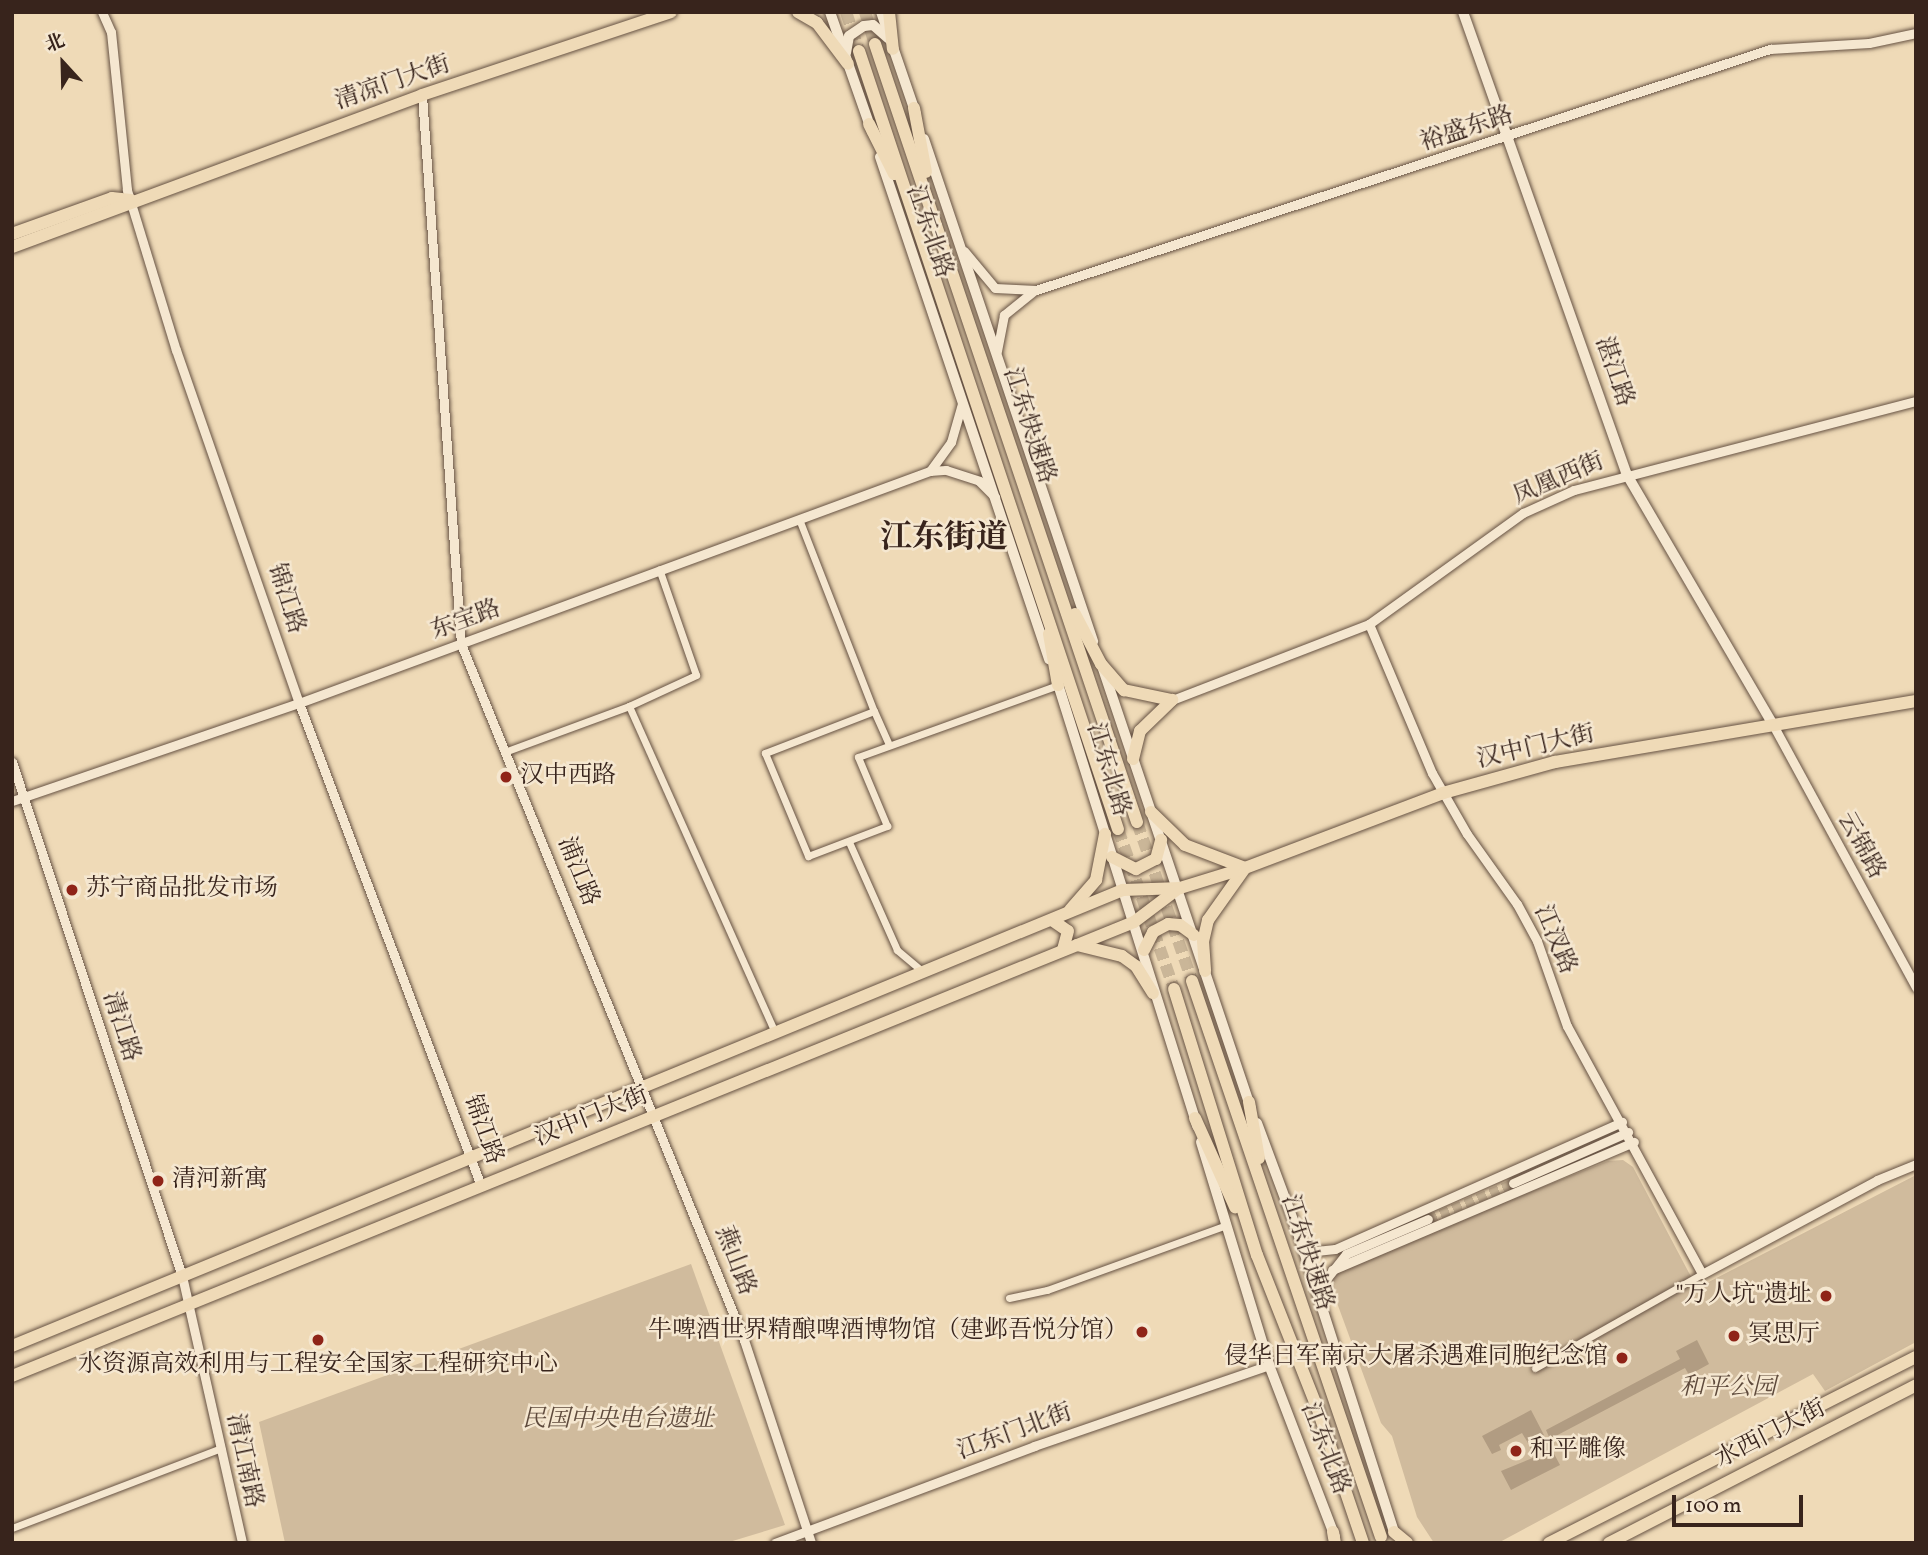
<!DOCTYPE html>
<meta charset="utf-8">
<style>
body{margin:0}
#map{position:relative;width:1928px;height:1555px;overflow:hidden;background:#efdab7;font-family:Vollkorn,"Noto Serif SC",serif}
div>[style]{position:absolute}
.green>*{inset:0;background:#d0bb9d}
.water>*{inset:0;background:#b19c82}
.tertiary-tunnel>*{height:9px;margin-top:-4.5px;transform-origin:0;background:repeating-linear-gradient(90deg,#cab698 0 9px,transparent 0 13.5px)}
.trunk-tunnel>*{height:12px;margin-top:-6px;transform-origin:0;background:repeating-linear-gradient(90deg,#cab698 0 12px,transparent 0 18px)}
.roads{filter:drop-shadow(0 0 2px #665243) drop-shadow(0 0 2px #665243)}
.minor>*{height:7px;margin:-3.5px;padding:0 3.5px;transform-origin:3.5px;border-radius:3.5px;background:#f5e7d0}
.tertiary>*{height:9px;margin:-4.5px;padding:0 4.5px;transform-origin:4.5px;border-radius:4.5px;background:#f5e7d0}
.secondary>*{height:10px;margin:-5px;padding:0 5px;transform-origin:5px;border-radius:5px;background:#f5e7d0}
.primary>*{height:12px;margin:-6px;padding:0 6px;transform-origin:6px;border-radius:6px;background:#efdab7}
.trunk>*{height:12px;margin:-6px;padding:0 6px;transform-origin:6px;border-radius:6px;background:#efdab7}
.dots>*{width:19px;height:19px;translate:-50% -50%;box-sizing:border-box;border:4px solid #f5e7d0;border-radius:50%}
span{translate:-50% -50%;white-space:nowrap;text-align:center;line-height:1.15;-webkit-text-stroke:5px #f5e7d0;paint-order:stroke}
.street-label{font-size:24px;color:#38241c}
.poi-label{font-size:24px;color:#38241c}
.left{translate:0 -50%;text-align:left}
.right{translate:-100% -50%;text-align:right}
.park-label{font-size:24px;color:#5e4a3c;font-style:italic}
.district-label{font-size:32px;color:#38241c;font-weight:700}
.frame{position:absolute;inset:0;border:14px solid #38241c;pointer-events:none}
.north{position:absolute;left:28px;top:28px;width:70px;height:70px;-webkit-text-stroke:5px #f5e7d0;paint-order:stroke;rotate:338deg;font-size:19px;font-weight:700;line-height:28px;text-align:center;color:#38241c}
.north::after{content:'';display:block;margin:auto;width:24px;height:32px;background:#38241c;clip-path:polygon(50% 0,100% 100%,50% 72%,0 100%)}
.scale{position:absolute;left:1672px;top:1495px;width:131px;height:32px;box-sizing:border-box;border:4px solid #38241c;border-top:0;padding-left:9px;font-size:21px;line-height:24px;white-space:nowrap;color:#38241c;-webkit-text-stroke:5px #f5e7d0;paint-order:stroke}
</style>
<div id="map">
<div class="green">
<i style="clip-path:polygon(1623px 1160px,1633px 1167px,1697px 1288px,1916px 1175px,1916px 1342px,1825px 1391px,1813px 1374px,1498px 1543px,1434px 1543px,1417px 1517px,1392px 1436px,1381px 1423px,1329px 1281px,1338px 1273px,1487px 1209px,1608px 1161px)"></i>
<i style="clip-path:polygon(691px 1264px,785px 1525px,726px 1543px,285px 1543px,259px 1422px)"></i>
</div>
<div class="water">
<i style="clip-path:polygon(1697px 1340px,1709px 1364px,1689px 1375px,1685px 1368px,1550px 1439px,1546px 1430px,1680px 1359px,1676px 1351px)"></i>
<i style="clip-path:polygon(1531px 1410px,1544px 1435px,1528px 1443px,1522px 1433px,1499px 1445px,1501px 1450px,1492px 1454px,1482px 1436px)"></i>
<i style="clip-path:polygon(1546px 1439px,1560px 1465px,1511px 1490px,1501px 1471px,1535px 1457px,1530px 1447px)"></i>
</div>
<div class="tertiary-tunnel">
<i style="left:1428px;top:1219px;width:92px;rotate:-23deg"></i>
</div>
<div class="trunk-tunnel">
<i style="left:846px;top:12px;width:41px;rotate:71.6deg"></i>
<i style="left:865px;top:12px;width:34px;rotate:73deg"></i>
<i style="left:1137px;top:822px;width:168px;rotate:70.9deg"></i>
<i style="left:1118px;top:829px;width:170px;rotate:70.7deg"></i>
</div>
<div class="roads">
<div class="minor">
<i style="left:799px;top:519px;width:206px;rotate:68.7deg"></i>
<i style="left:874px;top:711px;width:117px;rotate:158.9deg"></i>
<i style="left:765px;top:753px;width:112px;rotate:67.3deg"></i>
<i style="left:808px;top:856px;width:85px;rotate:-20.8deg"></i>
<i style="left:887px;top:826px;width:75px;rotate:-112.8deg"></i>
<i style="left:858px;top:757px;width:213px;rotate:-19.8deg"></i>
<i style="left:629px;top:706px;width:74px;rotate:-24.8deg"></i>
<i style="left:696px;top:675px;width:112px;rotate:-109.2deg"></i>
<i style="left:874px;top:711px;width:36px;rotate:66deg"></i>
<i style="left:507px;top:751px;width:130px;rotate:-20.2deg"></i>
<i style="left:629px;top:706px;width:357px;rotate:65.9deg"></i>
<i style="left:849px;top:842px;width:118px;rotate:66deg"></i>
<i style="left:897px;top:950px;width:34px;rotate:40deg"></i>
<i style="left:1009px;top:1298px;width:39px;rotate:-12deg"></i>
<i style="left:1047px;top:1290px;width:188px;rotate:-19.9deg"></i>
<i style="left:1535px;top:1368px;width:192px;rotate:-29.4deg"></i>
<i style="left:12px;top:1528px;width:224px;rotate:-20.9deg"></i>
</div>
<div class="tertiary">
<i style="left:102px;top:12px;width:22px;rotate:66deg"></i>
<i style="left:111px;top:32px;width:159px;rotate:84.2deg"></i>
<i style="left:127px;top:190px;width:167px;rotate:73deg"></i>
<i style="left:176px;top:350px;width:374px;rotate:70.8deg"></i>
<i style="left:299px;top:703px;width:516px;rotate:69.35deg"></i>
<i style="left:422px;top:95px;width:550px;rotate:85.94deg"></i>
<i style="left:461px;top:644px;width:751px;rotate:67.87deg"></i>
<i style="left:744px;top:1340px;width:214px;rotate:71.7deg"></i>
<i style="left:964px;top:251px;width:48px;rotate:50deg"></i>
<i style="left:995px;top:288px;width:41px;rotate:2.8deg"></i>
<i style="left:1036px;top:290px;width:773px;rotate:-18.18deg"></i>
<i style="left:1770px;top:49px;width:99px;rotate:-3.5deg"></i>
<i style="left:1869px;top:43px;width:48px;rotate:-12deg"></i>
<i style="left:997px;top:351px;width:37px;rotate:-79deg"></i>
<i style="left:1004px;top:315px;width:38px;rotate:-39deg"></i>
<i style="left:930px;top:471px;width:36px;rotate:-54deg"></i>
<i style="left:951px;top:442px;width:40px;rotate:-74deg"></i>
<i style="left:1369px;top:624px;width:162px;rotate:67.1deg"></i>
<i style="left:1432px;top:773px;width:70px;rotate:60.2deg"></i>
<i style="left:1467px;top:834px;width:86px;rotate:54.5deg"></i>
<i style="left:1517px;top:904px;width:42px;rotate:61.6deg"></i>
<i style="left:1537px;top:941px;width:90px;rotate:70.6deg"></i>
<i style="left:1567px;top:1026px;width:282px;rotate:61.4deg"></i>
<i style="left:1702px;top:1274px;width:199px;rotate:-28.2deg"></i>
<i style="left:1877px;top:1180px;width:42px;rotate:-22.3deg"></i>
<i style="left:1172px;top:700px;width:211px;rotate:-21.1deg"></i>
<i style="left:1369px;top:624px;width:190px;rotate:-35.8deg"></i>
<i style="left:1523px;top:513px;width:56px;rotate:-24.3deg"></i>
<i style="left:1574px;top:490px;width:353px;rotate:-14.6deg"></i>
<i style="left:1772px;top:723px;width:301px;rotate:61.4deg"></i>
<i style="left:12px;top:762px;width:541px;rotate:71.7deg"></i>
<i style="left:182px;top:1276px;width:274px;rotate:77.3deg"></i>
<i style="left:12px;top:801px;width:303px;rotate:-18.9deg"></i>
<i style="left:299px;top:703px;width:672px;rotate:-20.19deg"></i>
<i style="left:930px;top:471px;width:16px;rotate:-4deg"></i>
<i style="left:946px;top:470px;width:35px;rotate:18deg"></i>
<i style="left:979px;top:481px;width:23px;rotate:45deg"></i>
<i style="left:1513px;top:1183px;width:126px;rotate:-23.9deg"></i>
<i style="left:1316px;top:1251px;width:19px;rotate:-6deg"></i>
<i style="left:1335px;top:1249px;width:314px;rotate:-23.9deg"></i>
<i style="left:1332px;top:1270px;width:328px;rotate:-23deg"></i>
<i style="left:1316px;top:1292px;width:48px;rotate:-51.7deg"></i>
<i style="left:1346px;top:1254px;width:89px;rotate:-23.1deg"></i>
<i style="left:775px;top:1543px;width:277px;rotate:-20.5deg"></i>
<i style="left:1034px;top:1446px;width:249px;rotate:-19deg"></i>
</div>
<div class="secondary">
<i style="left:830px;top:12px;width:127px;rotate:70.7deg"></i>
<i style="left:881px;top:12px;width:108px;rotate:71.1deg"></i>
<i style="left:1463px;top:12px;width:489px;rotate:70.5deg"></i>
<i style="left:1626px;top:473px;width:290px;rotate:59.7deg"></i>
<i style="left:846px;top:53px;width:17px;rotate:-80deg"></i>
<i style="left:849px;top:36px;width:18px;rotate:-34deg"></i>
<i style="left:864px;top:26px;width:9px;rotate:-6deg"></i>
<i style="left:873px;top:25px;width:20px;rotate:41deg"></i>
<i style="left:924px;top:139px;width:530px;rotate:71.39deg"></i>
<i style="left:880px;top:157px;width:530px;rotate:71.39deg"></i>
<i style="left:1102px;top:666px;width:466px;rotate:71.4deg"></i>
<i style="left:1056px;top:678px;width:470px;rotate:72.5deg"></i>
<i style="left:1257px;top:1123px;width:121px;rotate:69.6deg"></i>
<i style="left:1299px;top:1236px;width:311px;rotate:72.2deg"></i>
<i style="left:1201px;top:1142px;width:233px;rotate:73deg"></i>
<i style="left:1269px;top:1365px;width:184px;rotate:69deg"></i>
</div>
<div class="primary">
<i style="left:798px;top:12px;width:22px;rotate:30deg"></i>
<i style="left:817px;top:23px;width:51px;rotate:52.9deg"></i>
<i style="left:889px;top:12px;width:37px;rotate:84deg"></i>
<i style="left:12px;top:234px;width:106px;rotate:-19.8deg"></i>
<i style="left:112px;top:198px;width:19px;rotate:6deg"></i>
<i style="left:12px;top:247px;width:437px;rotate:-20.3deg"></i>
<i style="left:422px;top:95px;width:262px;rotate:-18.4deg"></i>
<i style="left:1101px;top:664px;width:35px;rotate:49deg"></i>
<i style="left:1124px;top:690px;width:49px;rotate:11.8deg"></i>
<i style="left:1133px;top:759px;width:29px;rotate:-76deg"></i>
<i style="left:1140px;top:731px;width:45px;rotate:-44.1deg"></i>
<i style="left:1151px;top:812px;width:47px;rotate:44.1deg"></i>
<i style="left:1185px;top:845px;width:64px;rotate:21deg"></i>
<i style="left:1245px;top:868px;width:64px;rotate:125.4deg"></i>
<i style="left:1208px;top:920px;width:22px;rotate:103deg"></i>
<i style="left:1203px;top:941px;width:30px;rotate:86deg"></i>
<i style="left:1112px;top:857px;width:27px;rotate:27deg"></i>
<i style="left:1136px;top:869px;width:22px;rotate:-27deg"></i>
<i style="left:1156px;top:859px;width:20px;rotate:-75deg"></i>
<i style="left:1070px;top:910px;width:40px;rotate:-49deg"></i>
<i style="left:1096px;top:880px;width:47px;rotate:-78.9deg"></i>
<i style="left:1052px;top:920px;width:19px;rotate:35deg"></i>
<i style="left:1068px;top:931px;width:20px;rotate:105deg"></i>
<i style="left:1077px;top:945px;width:46px;rotate:13.7deg"></i>
<i style="left:1122px;top:956px;width:17px;rotate:36deg"></i>
<i style="left:1136px;top:966px;width:32px;rotate:58deg"></i>
<i style="left:1144px;top:950px;width:20px;rotate:-63deg"></i>
<i style="left:1153px;top:932px;width:17px;rotate:-28deg"></i>
<i style="left:1168px;top:924px;width:12px;rotate:5deg"></i>
<i style="left:1180px;top:925px;width:17px;rotate:36deg"></i>
<i style="left:12px;top:1346px;width:1201px;rotate:-22.32deg"></i>
<i style="left:1123px;top:890px;width:57px;rotate:-2deg"></i>
<i style="left:1180px;top:888px;width:68px;rotate:-17.1deg"></i>
<i style="left:1245px;top:868px;width:212px;rotate:-20.7deg"></i>
<i style="left:1443px;top:793px;width:116px;rotate:-15.5deg"></i>
<i style="left:1555px;top:762px;width:366px;rotate:-9.6deg"></i>
<i style="left:12px;top:1376px;width:1210px;rotate:-22.03deg"></i>
<i style="left:1134px;top:922px;width:56px;rotate:-37.1deg"></i>
<i style="left:1333px;top:1532px;width:11px;rotate:80deg"></i>
<i style="left:1394px;top:1532px;width:17px;rotate:40deg"></i>
<i style="left:1549px;top:1543px;width:411px;rotate:-26.9deg"></i>
<i style="left:1609px;top:1543px;width:345px;rotate:-27.2deg"></i>
</div>
<div class="trunk">
<i style="left:875px;top:44px;width:821px;rotate:71.39deg"></i>
<i style="left:859px;top:51px;width:820px;rotate:71.59deg"></i>
<i style="left:914px;top:108px;width:65px;rotate:79.4deg"></i>
<i style="left:869px;top:124px;width:56px;rotate:63.4deg"></i>
<i style="left:1075px;top:614px;width:56px;rotate:62.5deg"></i>
<i style="left:1049px;top:634px;width:52px;rotate:80deg"></i>
<i style="left:1192px;top:981px;width:587px;rotate:71.23deg"></i>
<i style="left:1174px;top:989px;width:279px;rotate:72.7deg"></i>
<i style="left:1257px;top:1255px;width:163px;rotate:68.5deg"></i>
<i style="left:1317px;top:1407px;width:144px;rotate:71.3deg"></i>
<i style="left:1249px;top:1102px;width:57px;rotate:79.9deg"></i>
<i style="left:1195px;top:1118px;width:98px;rotate:65.8deg"></i>
</div>
</div>
<div class="dots">
<i style="left:506px;top:777px;background:#8f2418"></i>
<i style="left:72px;top:890px;background:#8f2418"></i>
<i style="left:158px;top:1181px;background:#8f2418"></i>
<i style="left:1826px;top:1296px;background:#8f2418"></i>
<i style="left:1142px;top:1332px;background:#8f2418"></i>
<i style="left:1734px;top:1336px;background:#8f2418"></i>
<i style="left:318px;top:1340px;background:#8f2418"></i>
<i style="left:1622px;top:1358px;background:#8f2418"></i>
<i style="left:1516px;top:1451px;background:#8f2418"></i>
</div>
<div class="street-label">
<span style="left:393px;top:84px;rotate:-19deg">清凉门大街</span>
<span style="left:1467px;top:130px;rotate:-18deg">裕盛东路</span>
<span style="left:928px;top:232px;rotate:71deg">江东北路</span>
<span style="left:1613px;top:372px;rotate:71deg">湛江路</span>
<span style="left:1028px;top:426px;rotate:72deg">江东快速路</span>
<span style="left:1559px;top:480px;rotate:-23deg">凤凰西街</span>
<span style="left:285px;top:599px;rotate:72deg">锦江路</span>
<span style="left:466px;top:621px;rotate:-20deg">东宝路</span>
<span style="left:1536px;top:748px;rotate:-13deg">汉中门大街</span>
<span style="left:1107px;top:770px;rotate:73deg">江东北路</span>
<span style="left:1860px;top:846px;rotate:61deg">云锦路</span>
<span style="left:577px;top:872px;rotate:68deg">浦江路</span>
<span style="left:1554px;top:940px;rotate:67deg">江汊路</span>
<span style="left:120px;top:1027px;rotate:72deg">清江路</span>
<span style="left:592px;top:1118px;rotate:-22deg">汉中门大街</span>
<span style="left:482px;top:1130px;rotate:70deg">锦江路</span>
<span style="left:1306px;top:1253px;rotate:72deg">江东快速路</span>
<span style="left:734px;top:1261px;rotate:69deg">燕山路</span>
<span style="left:1015px;top:1433px;rotate:-20deg">江东门北街</span>
<span style="left:1771px;top:1435px;rotate:-27deg">水西门大街</span>
<span style="left:1324px;top:1449px;rotate:69deg">江东北路</span>
<span style="left:243px;top:1461px;rotate:78deg">清江南路</span>
</div>
<div class="poi-label">
<span class="left" style="left:520px;top:777px">汉中西路</span>
<span class="left" style="left:86px;top:890px">苏宁商品批发市场</span>
<span class="left" style="left:172px;top:1181px">清河新寓</span>
<span class="right" style="left:1812px;top:1296px">"万人坑"遗址</span>
<span class="right" style="left:1128px;top:1332px">牛啤酒世界精酿啤酒博物馆（建邺吾悦分馆）</span>
<span class="left" style="left:1748px;top:1336px">冥思厅</span>
<span class="right" style="left:1608px;top:1358px">侵华日军南京大屠杀遇难同胞纪念馆</span>
<span style="left:318px;top:1366px">水资源高效利用与工程安全国家工程研究中心</span>
<span class="left" style="left:1530px;top:1451px">和平雕像</span>
</div>
<div class="park-label">
<span style="left:1728px;top:1389px">和平公园</span>
<span style="left:618px;top:1421px">民国中央电台遗址</span>
</div>
<div class="district-label">
<span style="left:944px;top:539px">江东街道</span>
</div>
<div class="frame"></div>
<div class="north">北</div>
<div class="scale">100 m</div>
</div>
